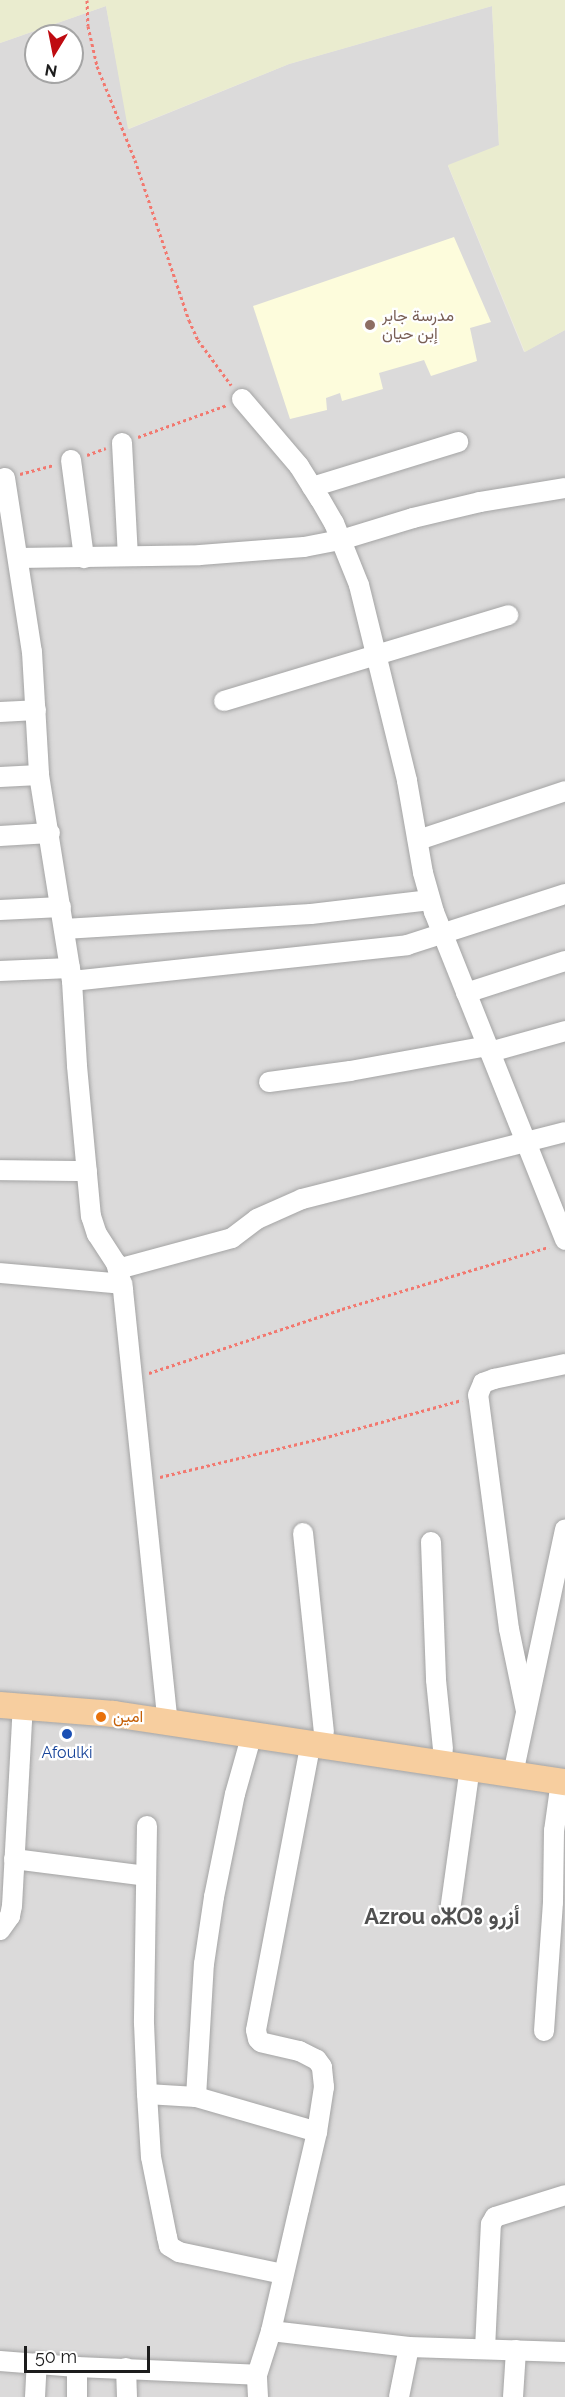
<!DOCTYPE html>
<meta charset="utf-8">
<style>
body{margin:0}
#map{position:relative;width:565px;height:2397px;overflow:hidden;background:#edeae3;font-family:Raleway,Vazirmatn,"Noto Sans Tifinagh",sans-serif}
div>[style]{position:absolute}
.residential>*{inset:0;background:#dbdada}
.education>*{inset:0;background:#fdfcdc}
.farmland>*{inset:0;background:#eaeccf}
.path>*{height:3px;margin-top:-1.5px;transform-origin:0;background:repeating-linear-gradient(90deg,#f2786f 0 3px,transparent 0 6px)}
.roads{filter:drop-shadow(0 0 2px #a4a4a4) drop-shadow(0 0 2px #a4a4a4)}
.minor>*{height:20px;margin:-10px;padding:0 10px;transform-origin:10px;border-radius:10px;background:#fff}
.major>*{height:26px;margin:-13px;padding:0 13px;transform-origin:13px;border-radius:13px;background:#f7ce9f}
.dots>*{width:16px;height:16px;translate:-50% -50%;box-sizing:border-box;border:3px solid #fff;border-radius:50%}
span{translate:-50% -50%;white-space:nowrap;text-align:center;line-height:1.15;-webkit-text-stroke:4.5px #fff;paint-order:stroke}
.education-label{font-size:16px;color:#785e54}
.left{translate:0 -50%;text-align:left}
.food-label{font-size:16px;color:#c56008}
.transit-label{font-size:16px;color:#164399}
.district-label{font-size:22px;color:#505050;font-weight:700}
.north{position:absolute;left:24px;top:24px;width:60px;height:60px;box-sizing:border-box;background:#fff;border:2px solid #a5a5a5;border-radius:50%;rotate:190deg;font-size:16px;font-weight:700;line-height:24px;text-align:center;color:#1d1d1d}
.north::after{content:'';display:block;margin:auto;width:21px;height:27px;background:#bf0b11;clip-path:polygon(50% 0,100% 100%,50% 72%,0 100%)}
.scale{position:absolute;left:24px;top:2346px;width:126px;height:27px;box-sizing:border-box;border:3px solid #1d1d1d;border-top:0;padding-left:8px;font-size:18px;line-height:21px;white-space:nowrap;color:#1d1d1d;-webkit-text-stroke:4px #fff;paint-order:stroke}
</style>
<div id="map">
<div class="residential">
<i style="clip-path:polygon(evenodd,106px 6px,129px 129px,289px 64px,492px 6px,499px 146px,448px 166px,524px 352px,565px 330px,565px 2397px,0 2397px,0 43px,106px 6px,36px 36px,72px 36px,72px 72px,36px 72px,36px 36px)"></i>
</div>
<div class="education">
<i style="clip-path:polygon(454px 237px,491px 322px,470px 328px,477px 361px,431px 376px,424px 360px,379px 373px,383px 389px,342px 401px,340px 393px,326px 398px,327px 410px,290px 419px,253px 306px)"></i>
</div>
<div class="farmland">
<i style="clip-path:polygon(0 0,565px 0,565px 330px,525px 352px,448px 165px,499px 145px,492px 6px,289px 64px,128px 129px,106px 6px,0 43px)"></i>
</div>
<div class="path">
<i style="left:87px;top:0;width:26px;rotate:88deg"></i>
<i style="left:88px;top:26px;width:41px;rotate:77.3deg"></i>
<i style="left:97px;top:66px;width:101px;rotate:68deg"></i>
<i style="left:135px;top:160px;width:169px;rotate:71.4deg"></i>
<i style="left:189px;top:320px;width:22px;rotate:66deg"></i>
<i style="left:198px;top:340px;width:56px;rotate:53.7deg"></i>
<i style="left:138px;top:437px;width:95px;rotate:-19.8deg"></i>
<i style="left:87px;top:455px;width:20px;rotate:-20deg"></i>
<i style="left:20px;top:474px;width:35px;rotate:-15deg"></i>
<i style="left:149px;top:1373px;width:203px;rotate:-18.3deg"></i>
<i style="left:342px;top:1309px;width:216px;rotate:-16.7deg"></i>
<i style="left:160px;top:1477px;width:168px;rotate:-13.5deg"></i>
<i style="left:323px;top:1438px;width:144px;rotate:-15.3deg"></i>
</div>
<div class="roads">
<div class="minor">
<i style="left:242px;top:399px;width:88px;rotate:49.6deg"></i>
<i style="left:299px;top:466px;width:39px;rotate:58deg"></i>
<i style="left:320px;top:499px;width:28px;rotate:60deg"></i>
<i style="left:334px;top:523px;width:67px;rotate:68deg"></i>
<i style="left:359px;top:585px;width:202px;rotate:76.2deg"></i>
<i style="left:407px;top:781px;width:93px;rotate:80.1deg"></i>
<i style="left:423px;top:873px;width:41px;rotate:74.2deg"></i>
<i style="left:434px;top:912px;width:353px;rotate:68.2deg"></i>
<i style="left:122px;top:443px;width:113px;rotate:87deg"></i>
<i style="left:71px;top:460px;width:99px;rotate:82.4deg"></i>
<i style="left:5px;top:478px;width:176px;rotate:81.2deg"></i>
<i style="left:32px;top:652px;width:123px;rotate:86.7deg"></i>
<i style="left:39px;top:775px;width:209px;rotate:80.9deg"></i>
<i style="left:72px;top:981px;width:85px;rotate:86.6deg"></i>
<i style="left:77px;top:1066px;width:151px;rotate:84.7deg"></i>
<i style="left:91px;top:1216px;width:19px;rotate:72deg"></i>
<i style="left:97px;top:1234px;width:35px;rotate:57deg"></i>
<i style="left:116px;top:1263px;width:28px;rotate:75deg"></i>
<i style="left:123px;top:1290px;width:435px;rotate:84.1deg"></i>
<i style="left:312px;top:487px;width:153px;rotate:-17.1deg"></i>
<i style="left:18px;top:558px;width:182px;rotate:-0.9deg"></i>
<i style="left:200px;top:555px;width:104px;rotate:-4.4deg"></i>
<i style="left:304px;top:547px;width:38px;rotate:-11deg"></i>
<i style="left:341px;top:540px;width:75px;rotate:-17deg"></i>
<i style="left:413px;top:518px;width:69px;rotate:-13.4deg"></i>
<i style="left:480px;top:502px;width:86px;rotate:-9.4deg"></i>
<i style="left:224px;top:701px;width:297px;rotate:-16.8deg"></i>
<i style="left:0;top:712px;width:36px;rotate:-3deg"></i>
<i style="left:0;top:777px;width:39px;rotate:-3deg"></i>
<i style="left:0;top:836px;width:50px;rotate:-3.4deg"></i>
<i style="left:418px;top:840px;width:155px;rotate:-18.4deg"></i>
<i style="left:0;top:910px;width:61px;rotate:-2.8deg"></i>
<i style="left:64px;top:929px;width:247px;rotate:-3.5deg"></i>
<i style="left:311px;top:914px;width:120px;rotate:-6.7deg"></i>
<i style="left:0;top:971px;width:70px;rotate:-2.5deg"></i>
<i style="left:72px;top:981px;width:337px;rotate:-6.1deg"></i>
<i style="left:407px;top:945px;width:166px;rotate:-17.9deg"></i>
<i style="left:466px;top:993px;width:104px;rotate:-17.9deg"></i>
<i style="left:490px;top:1052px;width:78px;rotate:-15.6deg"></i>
<i style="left:269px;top:1082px;width:82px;rotate:-7.7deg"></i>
<i style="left:350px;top:1071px;width:140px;rotate:-10.3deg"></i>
<i style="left:0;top:1170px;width:87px;rotate:0.7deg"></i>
<i style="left:118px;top:1269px;width:118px;rotate:-15.2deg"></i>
<i style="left:232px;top:1238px;width:31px;rotate:-37deg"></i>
<i style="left:257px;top:1219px;width:49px;rotate:-24deg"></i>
<i style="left:302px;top:1199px;width:271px;rotate:-14.3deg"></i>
<i style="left:0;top:1273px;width:123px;rotate:5.1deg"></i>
<i style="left:303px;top:1533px;width:200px;rotate:84deg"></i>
<i style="left:431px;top:1542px;width:138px;rotate:87.9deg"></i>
<i style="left:436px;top:1680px;width:69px;rotate:84.2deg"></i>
<i style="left:526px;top:1711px;width:84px;rotate:-101.7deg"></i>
<i style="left:509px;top:1629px;width:236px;rotate:-97.5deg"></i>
<i style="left:478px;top:1395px;width:13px;rotate:-67deg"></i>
<i style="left:483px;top:1383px;width:12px;rotate:-20deg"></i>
<i style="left:494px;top:1379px;width:73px;rotate:-11.9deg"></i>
<i style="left:513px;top:1774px;width:250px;rotate:-78deg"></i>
<i style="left:147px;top:1826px;width:197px;rotate:90.9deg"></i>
<i style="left:144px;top:2023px;width:71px;rotate:87.6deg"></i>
<i style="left:147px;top:2094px;width:63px;rotate:86.4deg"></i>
<i style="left:151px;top:2157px;width:82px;rotate:78.7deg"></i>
<i style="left:167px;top:2237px;width:9px;rotate:77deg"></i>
<i style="left:169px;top:2246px;width:12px;rotate:31deg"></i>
<i style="left:179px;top:2252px;width:106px;rotate:11.9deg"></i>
<i style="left:14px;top:1859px;width:133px;rotate:7.3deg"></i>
<i style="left:450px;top:1911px;width:145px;rotate:-82.1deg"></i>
<i style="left:0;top:1930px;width:17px;rotate:-54deg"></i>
<i style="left:10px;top:1916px;width:10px;rotate:-79deg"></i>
<i style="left:12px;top:1906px;width:201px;rotate:-86.9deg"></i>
<i style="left:544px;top:2031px;width:129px;rotate:-86deg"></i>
<i style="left:553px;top:1902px;width:71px;rotate:-89.2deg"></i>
<i style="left:554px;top:1831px;width:50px;rotate:-82deg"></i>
<i style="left:147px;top:2094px;width:49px;rotate:3.5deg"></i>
<i style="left:196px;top:2097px;width:126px;rotate:16.1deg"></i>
<i style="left:196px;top:2097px;width:133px;rotate:-86.6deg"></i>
<i style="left:204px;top:1964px;width:68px;rotate:-81.5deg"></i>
<i style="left:214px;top:1897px;width:105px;rotate:-78.5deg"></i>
<i style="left:235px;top:1794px;width:62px;rotate:-74.2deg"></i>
<i style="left:271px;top:2331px;width:139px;rotate:6.6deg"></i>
<i style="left:409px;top:2347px;width:156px;rotate:1.8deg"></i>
<i style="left:485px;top:2349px;width:125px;rotate:-87.3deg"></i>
<i style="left:491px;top:2224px;width:8px;rotate:-60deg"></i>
<i style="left:495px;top:2217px;width:73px;rotate:-17.4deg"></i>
<i style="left:0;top:2361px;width:77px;rotate:4.5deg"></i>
<i style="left:77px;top:2367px;width:180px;rotate:2.5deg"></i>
<i style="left:77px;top:2367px;width:30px;rotate:90deg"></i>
<i style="left:126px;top:2368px;width:29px;rotate:88deg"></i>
<i style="left:35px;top:2397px;width:34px;rotate:-87deg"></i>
<i style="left:258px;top:2397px;width:22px;rotate:-93deg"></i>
<i style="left:257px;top:2375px;width:46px;rotate:-72.3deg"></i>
<i style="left:271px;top:2331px;width:125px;rotate:-77.1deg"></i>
<i style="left:299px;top:2209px;width:79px;rotate:-76.8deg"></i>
<i style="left:317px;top:2132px;width:46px;rotate:-81.2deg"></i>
<i style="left:324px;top:2087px;width:20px;rotate:-96deg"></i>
<i style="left:322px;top:2067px;width:9px;rotate:-126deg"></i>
<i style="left:317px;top:2060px;width:20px;rotate:-153deg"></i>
<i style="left:299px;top:2051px;width:39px;rotate:-167deg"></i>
<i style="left:261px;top:2042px;width:4px;rotate:-135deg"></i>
<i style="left:258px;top:2039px;width:9px;rotate:-103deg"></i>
<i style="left:256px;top:2030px;width:292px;rotate:-79.2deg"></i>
<i style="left:399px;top:2397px;width:51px;rotate:-78.7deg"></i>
<i style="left:513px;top:2397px;width:47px;rotate:-86.3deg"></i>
</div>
<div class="major">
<i style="left:0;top:1705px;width:114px;rotate:4.5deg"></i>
<i style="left:114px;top:1714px;width:456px;rotate:8.6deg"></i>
</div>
</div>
<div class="dots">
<i style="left:370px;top:325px;background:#8d6e63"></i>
<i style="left:101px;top:1717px;background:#e8710a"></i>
<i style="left:67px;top:1734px;background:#1a4fb4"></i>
</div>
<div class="education-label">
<span class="left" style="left:382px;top:325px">مدرسة جابر<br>إبن حيان</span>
</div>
<div class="food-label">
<span class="left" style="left:113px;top:1717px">امين</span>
</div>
<div class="transit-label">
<span style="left:67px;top:1753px">Afoulki</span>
</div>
<div class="district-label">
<span style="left:442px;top:1917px">Azrou ⴰⵣⵔⵓ أزرو</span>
</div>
<div class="north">N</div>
<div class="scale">50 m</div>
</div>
